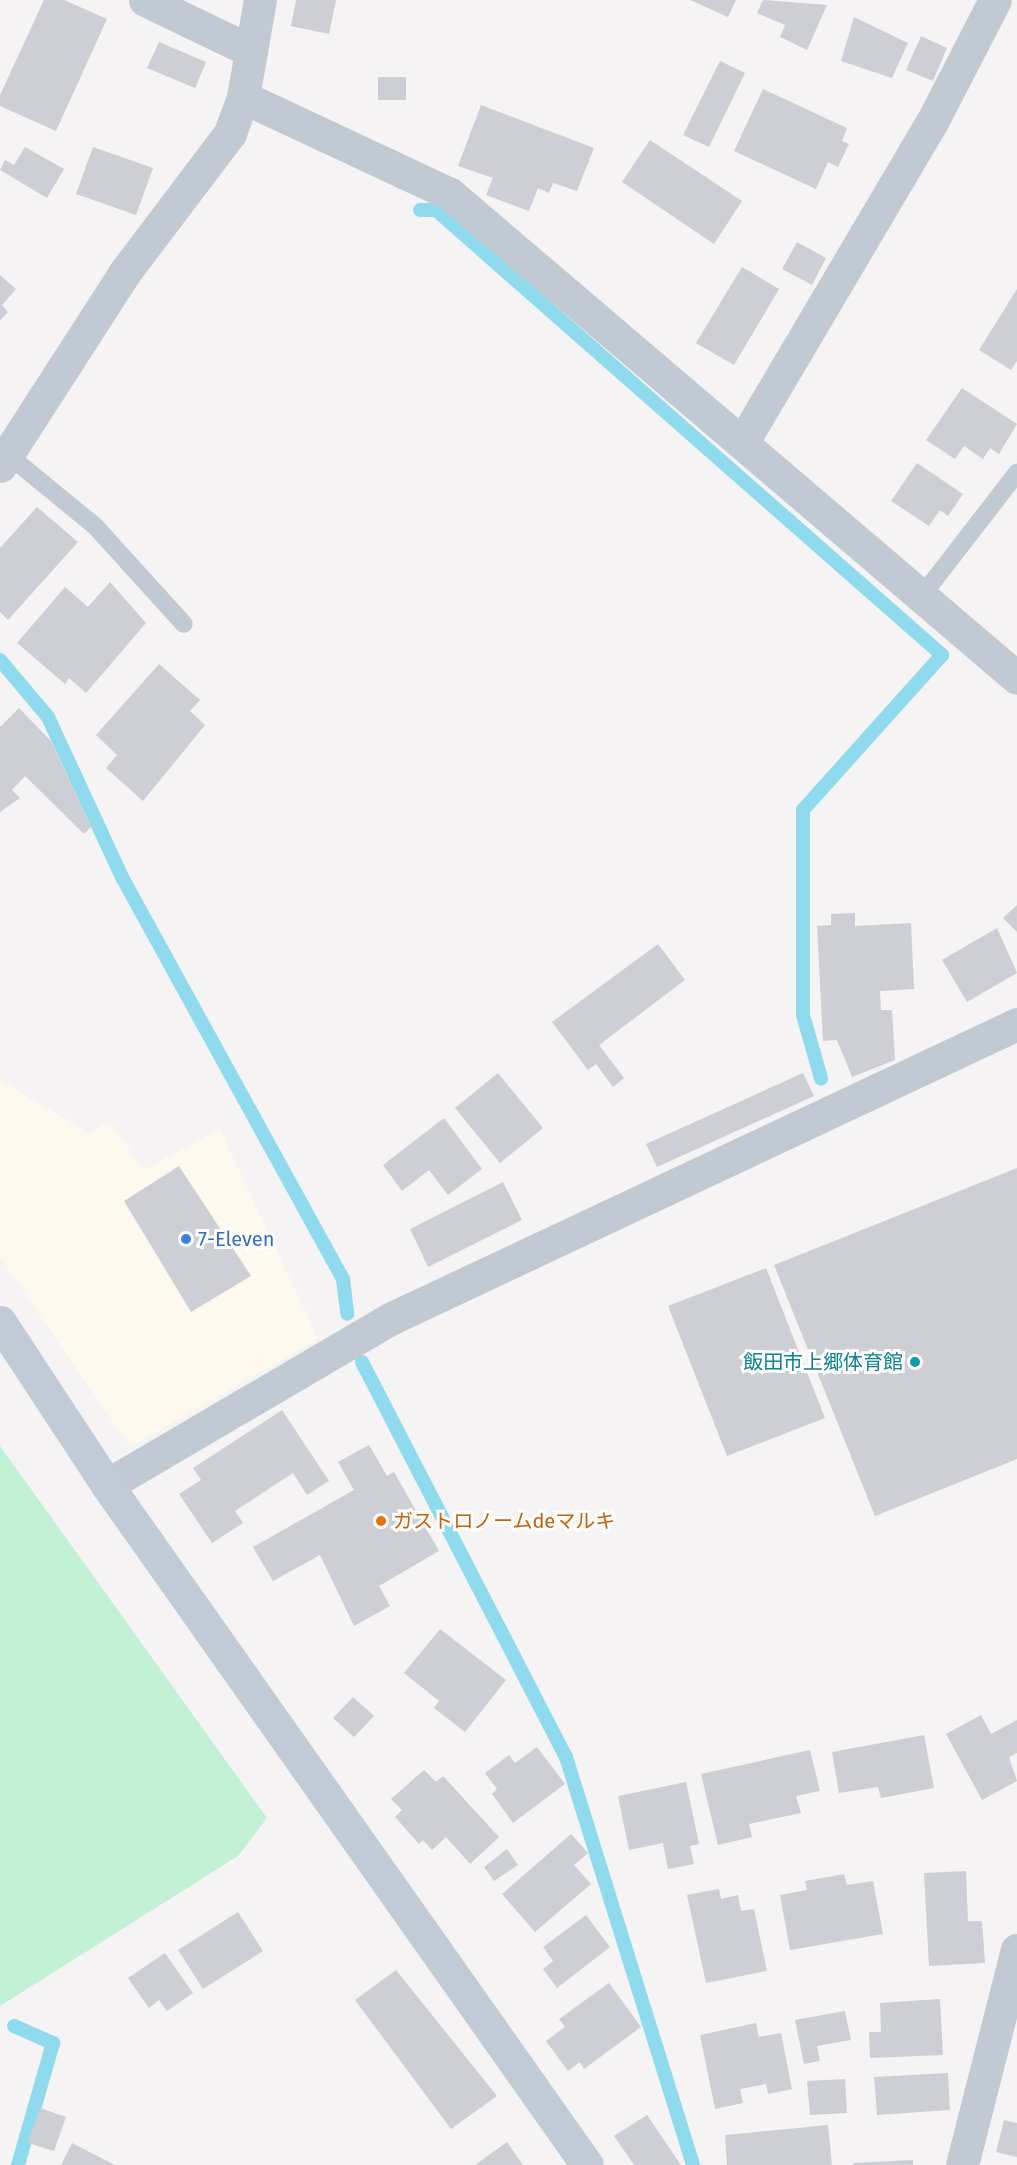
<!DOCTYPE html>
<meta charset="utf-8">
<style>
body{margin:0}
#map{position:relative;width:1017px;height:2165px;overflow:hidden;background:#f5f3f3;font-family:"Fira Sans","Noto Sans JP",sans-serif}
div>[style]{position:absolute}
.commercial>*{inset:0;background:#fdf9ef}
.green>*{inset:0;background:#c3f1d5}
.stream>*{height:14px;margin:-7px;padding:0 7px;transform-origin:7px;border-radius:7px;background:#90daee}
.building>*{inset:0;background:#cdcfd5}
.lane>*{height:18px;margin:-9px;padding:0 9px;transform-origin:9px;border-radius:9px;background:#c1cad2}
.street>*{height:33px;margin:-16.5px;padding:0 16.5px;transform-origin:16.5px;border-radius:16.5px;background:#c1cad2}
.secondary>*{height:33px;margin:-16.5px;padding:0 16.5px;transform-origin:16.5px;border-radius:16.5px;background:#c1cbd6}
.dots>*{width:16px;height:16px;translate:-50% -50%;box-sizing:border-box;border:3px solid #fff;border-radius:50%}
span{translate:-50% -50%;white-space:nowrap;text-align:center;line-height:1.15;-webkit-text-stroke:6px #fff;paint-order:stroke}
.shop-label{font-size:20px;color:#366cbe}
.left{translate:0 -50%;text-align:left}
.culture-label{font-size:20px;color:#0d838f}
.right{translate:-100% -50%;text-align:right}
.food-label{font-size:20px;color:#c56008}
</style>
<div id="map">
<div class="commercial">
<i style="clip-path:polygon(0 1080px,89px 1133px,110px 1121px,143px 1170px,220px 1129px,318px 1339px,130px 1447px,0 1257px)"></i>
</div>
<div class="green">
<i style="clip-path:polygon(0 1446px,267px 1818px,238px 1856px,0 2006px)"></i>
</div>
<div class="stream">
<i style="left:420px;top:210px;width:16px"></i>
<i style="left:436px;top:210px;width:674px;rotate:41.33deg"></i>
<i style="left:942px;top:655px;width:208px;rotate:131.9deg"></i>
<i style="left:803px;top:810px;width:205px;rotate:90deg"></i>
<i style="left:803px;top:1015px;width:66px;rotate:74.1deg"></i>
<i style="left:0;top:660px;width:75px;rotate:49.9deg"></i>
<i style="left:48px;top:717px;width:179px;rotate:65.2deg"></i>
<i style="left:123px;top:879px;width:457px;rotate:61.2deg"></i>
<i style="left:343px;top:1279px;width:35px;rotate:83deg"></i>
<i style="left:362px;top:1362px;width:445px;rotate:62.7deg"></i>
<i style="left:566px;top:1757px;width:427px;rotate:72.7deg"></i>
<i style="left:14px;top:2026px;width:43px;rotate:23.6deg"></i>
<i style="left:53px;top:2043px;width:127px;rotate:106deg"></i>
</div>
<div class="building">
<i style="clip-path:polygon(44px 0,64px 0,107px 19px,56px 131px,0 106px,0 95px)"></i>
<i style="clip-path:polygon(296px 0,336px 0,329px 34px,291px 26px)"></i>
<i style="clip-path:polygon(690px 0,736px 0,728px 17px)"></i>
<i style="clip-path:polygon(763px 0,827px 5px,807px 50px,780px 37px,785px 25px,757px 13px)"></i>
<i style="clip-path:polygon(854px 17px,908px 43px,892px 78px,841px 61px)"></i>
<i style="clip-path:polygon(921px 36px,947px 48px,933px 81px,906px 70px)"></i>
<i style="clip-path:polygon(159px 42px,206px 62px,195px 88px,147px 68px)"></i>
<i style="clip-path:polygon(720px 61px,745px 73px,709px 147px,683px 135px)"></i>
<i style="clip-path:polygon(378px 77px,406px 77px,406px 100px,378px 100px)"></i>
<i style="clip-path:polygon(763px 89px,847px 128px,842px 141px,849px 144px,838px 167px,828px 162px,816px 189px,734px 151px)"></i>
<i style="clip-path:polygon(481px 105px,594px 148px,577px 191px,553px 183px,549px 193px,538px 188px,529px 211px,486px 195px,493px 178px,458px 166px)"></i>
<i style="clip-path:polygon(650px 140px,742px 201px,714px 244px,622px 182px)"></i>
<i style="clip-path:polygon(25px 147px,64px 169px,47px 198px,0 170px,5px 160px,14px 165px)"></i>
<i style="clip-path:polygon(93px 147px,153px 168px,136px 215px,76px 194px)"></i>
<i style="clip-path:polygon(797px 242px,826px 258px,812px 285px,782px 269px)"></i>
<i style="clip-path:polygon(742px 267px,779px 289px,734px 365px,696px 343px)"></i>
<i style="clip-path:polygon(0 275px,16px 289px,2px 305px,8px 312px,0 321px)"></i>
<i style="clip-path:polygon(1017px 289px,1017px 361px,1011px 370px,979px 350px)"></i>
<i style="clip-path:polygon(962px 388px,1017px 424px,999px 454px,990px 448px,983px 459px,964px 446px,955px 459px,926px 440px)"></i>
<i style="clip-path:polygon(917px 463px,963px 494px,948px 516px,940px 510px,929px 526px,891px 501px)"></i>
<i style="clip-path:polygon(37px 507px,78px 542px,8px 620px,0 612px,0 548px)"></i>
<i style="clip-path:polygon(110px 582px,146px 623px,86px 693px,69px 678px,65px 684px,17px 643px,65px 587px,88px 607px)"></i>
<i style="clip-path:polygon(159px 664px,200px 700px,190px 711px,205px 725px,143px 801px,106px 768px,117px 755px,96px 735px)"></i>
<i style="clip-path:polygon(19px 708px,51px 741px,91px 827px,84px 834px,25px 776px,12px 790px,20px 798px,0 812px,0 727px)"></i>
<i style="clip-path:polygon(1017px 905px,1017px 932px,1003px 918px)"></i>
<i style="clip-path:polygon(855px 913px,855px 926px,911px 923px,914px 989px,880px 991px,881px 1010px,892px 1010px,895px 1060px,852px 1077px,837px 1040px,823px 1041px,817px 926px,831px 925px,831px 914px)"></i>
<i style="clip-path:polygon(997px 928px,1017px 973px,967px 1002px,942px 960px)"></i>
<i style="clip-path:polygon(658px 944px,685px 980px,599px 1045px,624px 1078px,613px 1087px,596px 1064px,588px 1070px,552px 1022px)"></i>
<i style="clip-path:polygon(498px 1073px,543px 1128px,500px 1163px,455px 1108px)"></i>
<i style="clip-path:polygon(803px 1073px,814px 1096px,657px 1167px,646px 1144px)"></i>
<i style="clip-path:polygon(444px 1118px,482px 1169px,448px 1195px,429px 1170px,402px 1191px,383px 1165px)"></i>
<i style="clip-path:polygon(179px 1166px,251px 1276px,191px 1312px,124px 1201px)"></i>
<i style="clip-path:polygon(1017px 1168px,1017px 1459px,875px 1516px,774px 1265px)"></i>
<i style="clip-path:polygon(503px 1182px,522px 1220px,428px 1267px,410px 1229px)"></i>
<i style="clip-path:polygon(766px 1268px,825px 1418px,727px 1456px,668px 1306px)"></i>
<i style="clip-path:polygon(282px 1410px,329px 1481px,307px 1495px,293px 1473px,235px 1511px,243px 1523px,212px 1543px,179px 1494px,201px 1480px,193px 1468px)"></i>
<i style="clip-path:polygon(369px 1445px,387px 1476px,394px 1472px,439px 1551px,379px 1586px,390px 1606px,354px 1626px,320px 1555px,273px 1581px,253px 1547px,354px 1490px,338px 1462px)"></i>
<i style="clip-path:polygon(440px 1629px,506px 1680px,465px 1732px,434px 1708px,439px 1701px,404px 1673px)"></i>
<i style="clip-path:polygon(353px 1697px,374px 1716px,354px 1737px,333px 1718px)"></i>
<i style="clip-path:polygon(981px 1715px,991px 1734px,1017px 1720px,1017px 1753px,1009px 1757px,1017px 1781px,982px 1800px,946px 1734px)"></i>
<i style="clip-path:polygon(924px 1735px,934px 1788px,881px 1798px,878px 1787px,839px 1793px,832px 1752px)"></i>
<i style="clip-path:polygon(537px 1747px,565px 1784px,513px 1823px,492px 1794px,497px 1789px,485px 1773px,509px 1755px,515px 1763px)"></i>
<i style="clip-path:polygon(810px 1750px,820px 1791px,796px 1796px,801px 1813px,749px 1824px,752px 1837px,718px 1845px,701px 1774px)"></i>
<i style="clip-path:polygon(424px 1770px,436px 1782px,443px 1776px,499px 1837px,470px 1864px,446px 1837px,432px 1850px,423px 1840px,419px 1844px,395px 1817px,402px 1810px,391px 1799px)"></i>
<i style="clip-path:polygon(686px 1782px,699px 1844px,690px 1846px,694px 1864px,668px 1869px,663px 1843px,629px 1850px,618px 1796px)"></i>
<i style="clip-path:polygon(571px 1834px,588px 1853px,574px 1865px,591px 1884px,535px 1932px,502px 1894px)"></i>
<i style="clip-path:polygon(507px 1849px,518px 1865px,494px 1881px,484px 1867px)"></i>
<i style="clip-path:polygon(966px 1871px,968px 1921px,982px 1921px,985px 1963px,929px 1966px,924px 1873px)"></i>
<i style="clip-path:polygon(844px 1874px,847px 1885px,873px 1881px,883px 1934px,790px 1950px,780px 1895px,807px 1890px,805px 1881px)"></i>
<i style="clip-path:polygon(719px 1889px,721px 1899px,738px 1895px,741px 1911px,754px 1909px,767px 1971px,706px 1983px,687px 1895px)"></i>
<i style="clip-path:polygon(238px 1912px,263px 1951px,203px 1989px,178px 1950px)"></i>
<i style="clip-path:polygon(586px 1915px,610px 1947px,557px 1988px,543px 1969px,553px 1961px,543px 1947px)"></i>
<i style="clip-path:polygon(165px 1953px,193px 1993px,167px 2011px,159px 2000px,149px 2008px,128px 1978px)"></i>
<i style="clip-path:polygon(396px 1970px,497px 2096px,451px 2129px,355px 2000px)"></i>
<i style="clip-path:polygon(609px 1983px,641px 2027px,584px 2069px,580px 2062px,568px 2071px,546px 2041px,565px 2027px,559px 2019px)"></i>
<i style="clip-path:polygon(940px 1999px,943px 2055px,870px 2058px,869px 2032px,881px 2032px,880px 2003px)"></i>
<i style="clip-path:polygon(845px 2011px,851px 2040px,817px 2046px,820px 2061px,804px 2064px,795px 2020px)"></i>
<i style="clip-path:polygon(756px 2023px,759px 2037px,781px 2033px,792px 2089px,768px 2094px,766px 2084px,740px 2089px,743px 2103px,715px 2109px,700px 2035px)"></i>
<i style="clip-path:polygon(948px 2073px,950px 2110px,877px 2115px,874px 2077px)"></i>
<i style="clip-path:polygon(845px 2079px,847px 2113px,810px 2115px,807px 2081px)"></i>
<i style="clip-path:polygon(40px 2108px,66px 2117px,54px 2151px,28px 2143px)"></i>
<i style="clip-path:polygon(647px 2115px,681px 2165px,634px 2165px,614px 2136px)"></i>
<i style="clip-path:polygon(1004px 2120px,1017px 2123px,1017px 2157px,996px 2152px)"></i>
<i style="clip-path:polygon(828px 2125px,832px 2165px,727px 2165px,725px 2135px)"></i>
<i style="clip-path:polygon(507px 2142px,523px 2165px,475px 2165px)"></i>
<i style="clip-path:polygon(72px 2143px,115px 2165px,61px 2165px)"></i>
<i style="clip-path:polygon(913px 2160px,913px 2165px,854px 2165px,853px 2163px)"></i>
</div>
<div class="lane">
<i style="left:7px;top:454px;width:114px;rotate:39.3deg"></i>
<i style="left:95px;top:526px;width:132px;rotate:47.8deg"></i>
<i style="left:921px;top:597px;width:157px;rotate:-52.3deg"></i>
</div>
<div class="street">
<i style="left:145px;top:0;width:118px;rotate:25.7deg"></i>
<i style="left:243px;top:97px;width:229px;rotate:25.1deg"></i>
<i style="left:450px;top:194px;width:745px;rotate:40.48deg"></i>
<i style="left:742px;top:443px;width:373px;rotate:-59.4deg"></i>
<i style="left:932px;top:122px;width:137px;rotate:-62.7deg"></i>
<i style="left:0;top:466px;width:231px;rotate:-57.2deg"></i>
<i style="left:125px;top:272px;width:174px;rotate:-52.9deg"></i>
<i style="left:230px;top:133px;width:38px;rotate:-70deg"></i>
<i style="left:243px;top:97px;width:98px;rotate:-80.1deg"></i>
<i style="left:107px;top:1485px;width:330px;rotate:-30.4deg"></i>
<i style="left:392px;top:1318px;width:691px;rotate:-25.19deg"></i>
<i style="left:962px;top:2165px;width:222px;rotate:-75.7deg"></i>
</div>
<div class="secondary">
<i style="left:0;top:1322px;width:195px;rotate:56.7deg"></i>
<i style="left:107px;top:1485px;width:832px;rotate:54.78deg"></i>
</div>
<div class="dots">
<i style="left:186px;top:1239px;background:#3f7fe0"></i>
<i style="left:915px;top:1362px;background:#0f9aa8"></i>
<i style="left:381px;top:1521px;background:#e8710a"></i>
</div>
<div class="shop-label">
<span class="left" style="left:198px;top:1239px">7-Eleven</span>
</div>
<div class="culture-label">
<span class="right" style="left:903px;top:1362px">飯田市上郷体育館</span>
</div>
<div class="food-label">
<span class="left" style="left:393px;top:1521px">ガストロノームdeマルキ</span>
</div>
</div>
